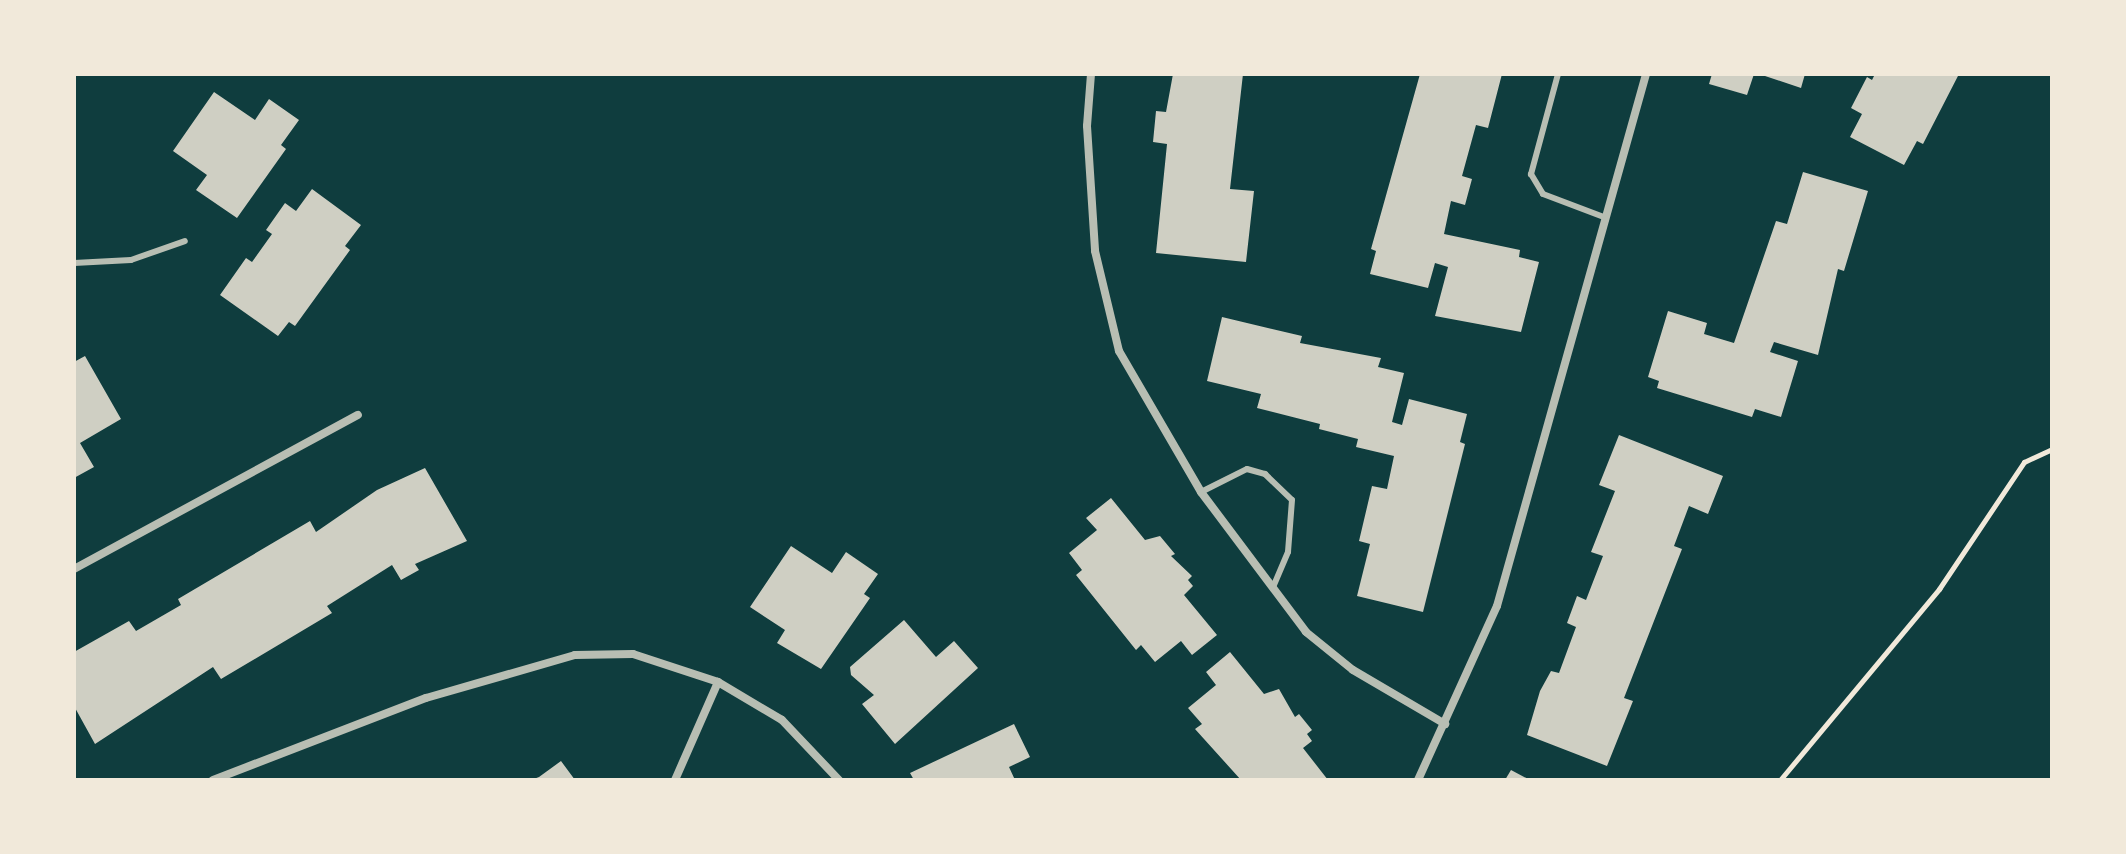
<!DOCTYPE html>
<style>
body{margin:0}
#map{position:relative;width:2126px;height:854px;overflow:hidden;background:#0f3d3e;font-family:"Sofia Sans Condensed",sans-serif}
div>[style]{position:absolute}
.building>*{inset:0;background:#cfcfc3}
.path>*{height:5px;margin:-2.5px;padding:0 2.5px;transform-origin:2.5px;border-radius:2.5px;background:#f1e9da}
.service>*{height:6px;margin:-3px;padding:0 3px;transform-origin:3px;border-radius:3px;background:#b8beb3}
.minor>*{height:8px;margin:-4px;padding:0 4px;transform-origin:4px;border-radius:4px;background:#b8beb3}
span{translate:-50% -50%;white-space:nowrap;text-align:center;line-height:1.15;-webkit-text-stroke:6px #f1e9da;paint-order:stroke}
.frame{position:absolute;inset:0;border:76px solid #f1e9da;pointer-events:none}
</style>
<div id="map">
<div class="building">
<i style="clip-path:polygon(1173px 74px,1243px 74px,1230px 189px,1254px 191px,1246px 262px,1156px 253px,1167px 144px,1153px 142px,1156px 111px,1166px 112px)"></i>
<i style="clip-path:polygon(1420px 74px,1502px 74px,1488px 128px,1476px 125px,1462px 176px,1472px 179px,1465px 205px,1451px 201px,1444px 234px,1520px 250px,1519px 257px,1539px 262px,1521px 332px,1435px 316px,1448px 267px,1435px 263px,1428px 288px,1370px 274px,1376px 251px,1371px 249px)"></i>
<i style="clip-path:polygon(1712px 74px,1754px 74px,1747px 95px,1709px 84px)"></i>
<i style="clip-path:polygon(1759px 74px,1805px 74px,1801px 88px)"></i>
<i style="clip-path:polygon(1875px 74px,1959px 74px,1923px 144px,1917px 141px,1904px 165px,1850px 137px,1862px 114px,1851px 108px,1867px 77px,1872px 80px)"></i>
<i style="clip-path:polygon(214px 92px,255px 120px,269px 99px,299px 120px,281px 145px,286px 149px,237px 218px,196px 190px,207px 175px,173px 151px)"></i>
<i style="clip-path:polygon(1803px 172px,1868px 191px,1844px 271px,1838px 269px,1818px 355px,1774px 342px,1770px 352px,1798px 361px,1781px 417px,1755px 409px,1752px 417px,1657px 388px,1659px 381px,1648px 377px,1668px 311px,1707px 323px,1704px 334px,1734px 343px,1776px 221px,1787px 224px)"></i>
<i style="clip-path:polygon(312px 189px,361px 225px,345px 246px,350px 250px,295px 326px,289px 322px,278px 336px,220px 295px,246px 258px,252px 262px,272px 234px,266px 230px,285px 203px,296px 211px)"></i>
<i style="clip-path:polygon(1222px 317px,1302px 336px,1300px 343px,1381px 358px,1378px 367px,1404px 373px,1392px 422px,1402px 425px,1409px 399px,1467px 414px,1460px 442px,1465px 444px,1423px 612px,1357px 596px,1370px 544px,1359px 541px,1372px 486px,1387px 489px,1394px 456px,1356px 447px,1358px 439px,1319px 429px,1320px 424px,1257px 408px,1261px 394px,1207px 381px)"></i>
<i style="clip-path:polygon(85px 356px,121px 419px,80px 443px,94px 467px,74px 478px,74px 362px)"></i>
<i style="clip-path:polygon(1619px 435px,1723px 476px,1708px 514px,1689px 506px,1674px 546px,1682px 549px,1624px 698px,1633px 701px,1607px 766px,1527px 735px,1540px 691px,1551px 671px,1559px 673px,1576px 627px,1567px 623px,1577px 596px,1586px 600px,1603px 556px,1591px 552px,1615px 491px,1599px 485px)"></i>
<i style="clip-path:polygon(425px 468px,467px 541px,415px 564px,419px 570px,401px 580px,392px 565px,327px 606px,332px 613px,221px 679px,213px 667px,95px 744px,74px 706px,74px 652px,129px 621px,136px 631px,181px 605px,178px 599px,310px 521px,316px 532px,377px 490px)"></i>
<i style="clip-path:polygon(1111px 498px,1145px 540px,1160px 536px,1175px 554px,1171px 556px,1192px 576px,1188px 580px,1193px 586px,1184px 595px,1217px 635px,1192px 655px,1181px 641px,1155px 662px,1141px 645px,1136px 650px,1076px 575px,1082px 570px,1069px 553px,1097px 530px,1086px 518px)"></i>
<i style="clip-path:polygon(791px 546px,832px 573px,846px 552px,878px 574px,864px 594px,870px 598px,821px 669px,777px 643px,785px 630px,750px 607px)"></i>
<i style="clip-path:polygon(904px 620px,936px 657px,954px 641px,978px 668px,895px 744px,862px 704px,874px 695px,851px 675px,850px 667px)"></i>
<i style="clip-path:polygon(1230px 652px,1264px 694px,1279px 689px,1295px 717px,1299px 714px,1312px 730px,1307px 734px,1312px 741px,1303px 748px,1328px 780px,1241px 780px,1195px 729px,1202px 724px,1188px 708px,1216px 685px,1206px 672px)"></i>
<i style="clip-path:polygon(1014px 724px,1030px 757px,1009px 767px,1015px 780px,914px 780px,910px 773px)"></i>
<i style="clip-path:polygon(561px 761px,575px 780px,531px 780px,539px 777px)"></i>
<i style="clip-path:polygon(1511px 770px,1530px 780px,1505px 780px)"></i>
</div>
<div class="path">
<i style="left:1780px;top:780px;width:249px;rotate:-50.2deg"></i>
<i style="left:1939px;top:589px;width:153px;rotate:-56.2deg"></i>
<i style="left:2024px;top:462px;width:31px;rotate:-25deg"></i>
</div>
<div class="service">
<i style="left:1558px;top:74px;width:104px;rotate:105.1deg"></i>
<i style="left:1531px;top:174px;width:23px;rotate:59deg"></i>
<i style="left:1543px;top:194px;width:65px;rotate:20.7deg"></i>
<i style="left:74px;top:263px;width:57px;rotate:-3deg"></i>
<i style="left:131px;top:260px;width:57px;rotate:-19.4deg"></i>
<i style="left:1201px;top:492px;width:51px;rotate:-26.6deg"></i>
<i style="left:1247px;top:469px;width:19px;rotate:16deg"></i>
<i style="left:1265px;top:474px;width:37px;rotate:44deg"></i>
<i style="left:1292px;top:500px;width:52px;rotate:94.4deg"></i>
<i style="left:1288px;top:552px;width:39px;rotate:113deg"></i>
</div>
<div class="minor">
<i style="left:1091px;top:74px;width:52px;rotate:94.4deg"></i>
<i style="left:1087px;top:126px;width:125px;rotate:86.3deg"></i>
<i style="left:1095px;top:251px;width:103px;rotate:76.5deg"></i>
<i style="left:1119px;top:351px;width:163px;rotate:59.8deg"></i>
<i style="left:1201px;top:492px;width:175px;rotate:53.1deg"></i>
<i style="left:1306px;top:632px;width:60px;rotate:39deg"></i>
<i style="left:1353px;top:670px;width:107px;rotate:30.4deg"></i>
<i style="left:74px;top:569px;width:323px;rotate:-28.5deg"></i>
<i style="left:213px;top:780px;width:228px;rotate:-21.1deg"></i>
<i style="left:426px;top:698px;width:155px;rotate:-16.1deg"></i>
<i style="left:575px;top:655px;width:58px;rotate:-1deg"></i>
<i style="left:633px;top:654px;width:89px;rotate:18.2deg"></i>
<i style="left:718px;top:682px;width:74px;rotate:30.7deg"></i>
<i style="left:782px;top:720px;width:83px;rotate:46.5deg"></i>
<i style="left:675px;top:780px;width:107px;rotate:-66.3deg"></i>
<i style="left:1418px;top:780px;width:191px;rotate:-65.6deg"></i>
<i style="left:1497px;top:606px;width:552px;rotate:-74.35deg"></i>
</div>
<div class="frame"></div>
</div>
